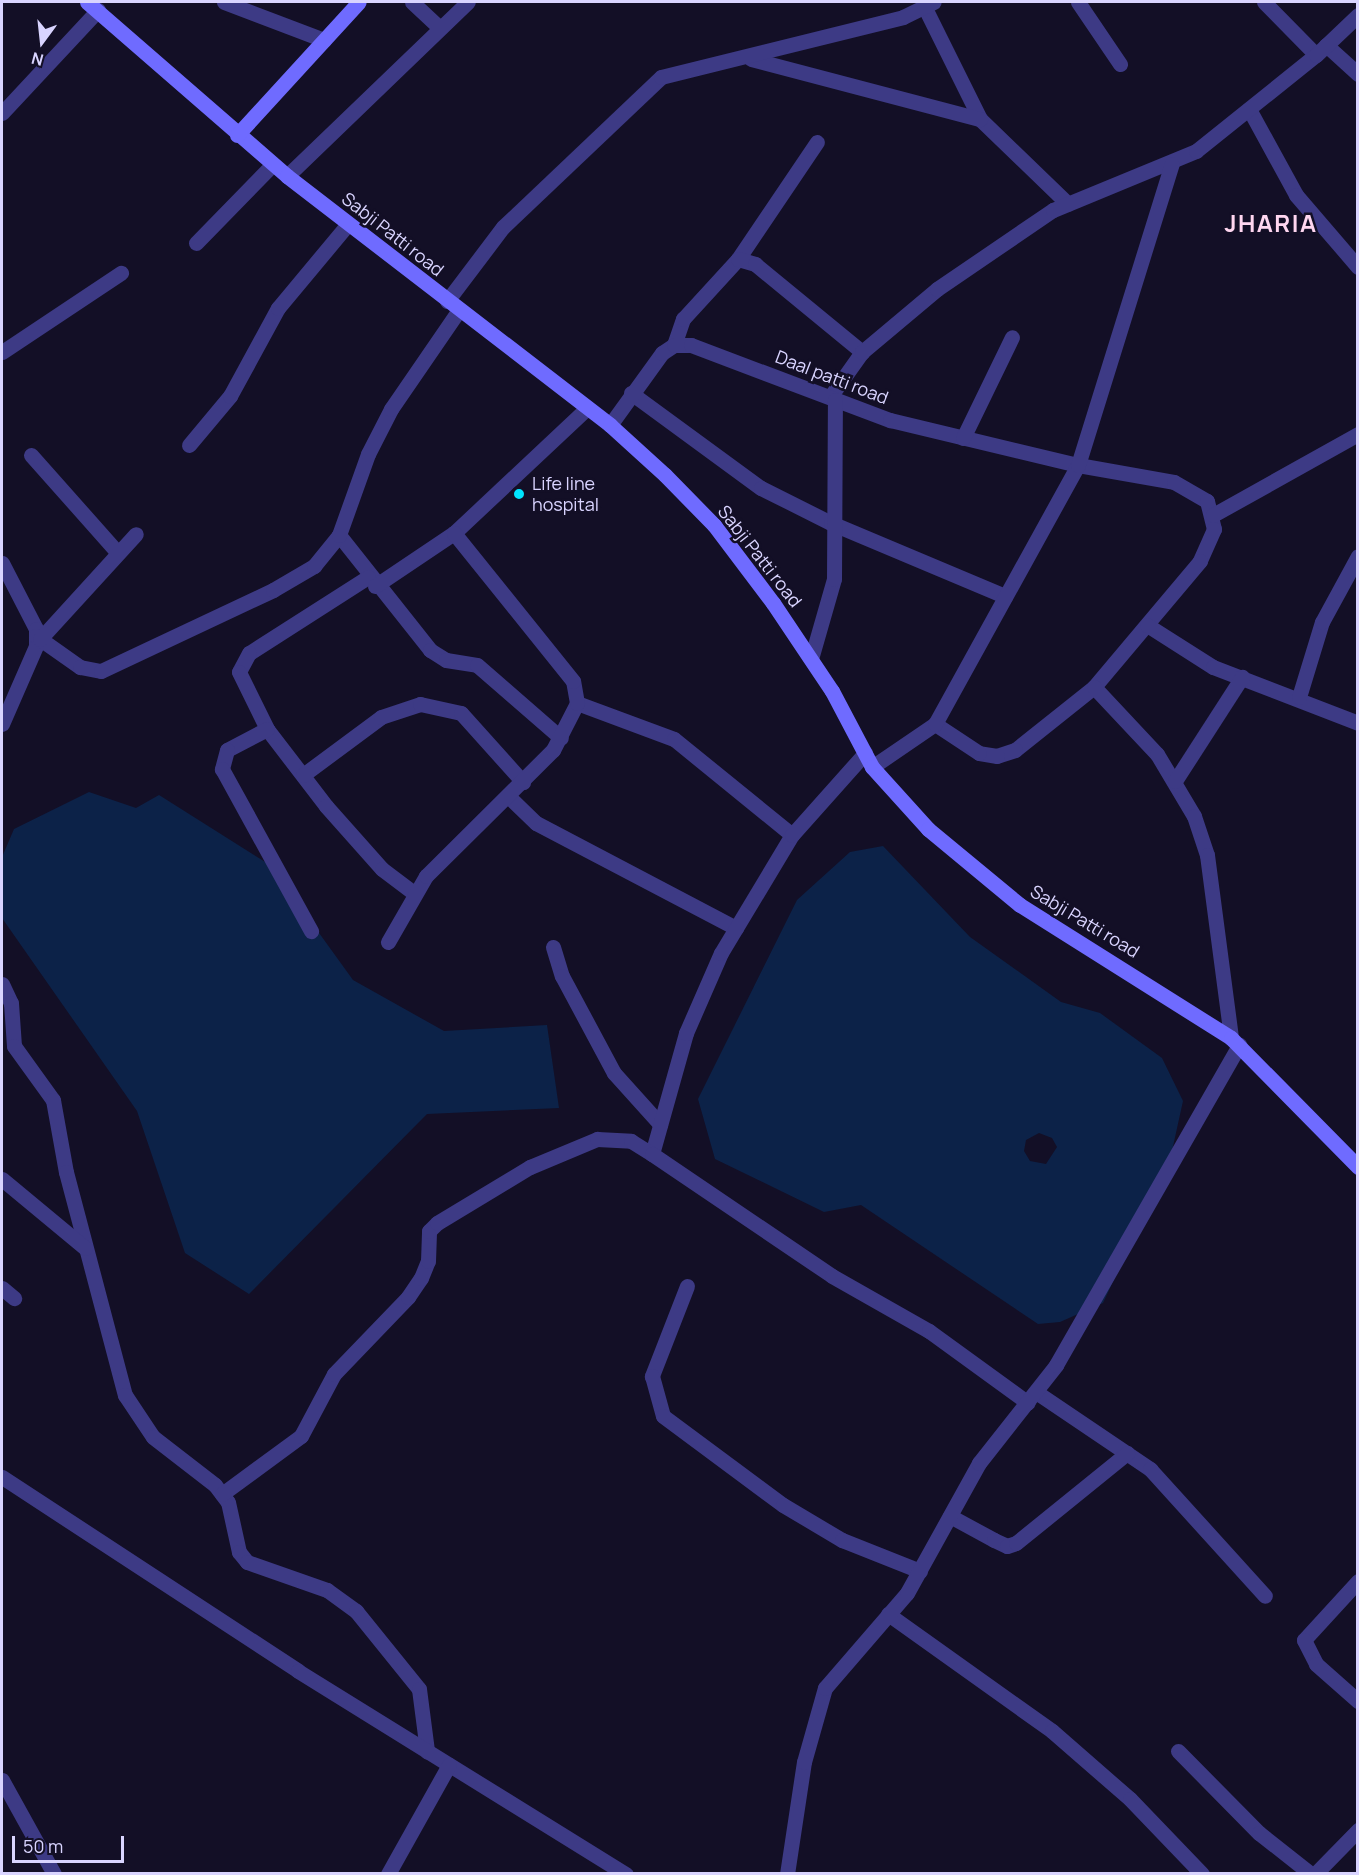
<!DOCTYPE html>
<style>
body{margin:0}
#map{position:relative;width:1359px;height:1875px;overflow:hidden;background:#130f26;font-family:Manrope,sans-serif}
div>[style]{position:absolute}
.water>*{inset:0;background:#0c2248}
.street>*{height:15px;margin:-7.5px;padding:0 7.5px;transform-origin:7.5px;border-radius:7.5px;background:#3d3a85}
.secondary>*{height:15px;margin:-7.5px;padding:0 7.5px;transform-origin:7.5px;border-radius:7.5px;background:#6f6bff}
.dots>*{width:16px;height:16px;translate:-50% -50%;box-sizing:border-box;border:3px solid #130f26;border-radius:50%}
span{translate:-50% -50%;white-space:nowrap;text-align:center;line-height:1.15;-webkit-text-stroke:5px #130f26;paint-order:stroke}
.street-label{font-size:18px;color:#d9d4ff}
.poi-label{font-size:18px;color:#d9d4ff}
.left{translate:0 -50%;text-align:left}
.district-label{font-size:24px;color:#ffd6f0;font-weight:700;letter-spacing:1.5px}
.frame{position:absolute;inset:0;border:3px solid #d9d4ff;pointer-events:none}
.north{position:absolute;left:12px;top:12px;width:60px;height:60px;-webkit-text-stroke:4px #130f26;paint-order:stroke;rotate:195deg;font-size:16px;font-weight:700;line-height:24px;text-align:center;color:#d9d4ff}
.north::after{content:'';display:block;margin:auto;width:21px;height:27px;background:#d9d4ff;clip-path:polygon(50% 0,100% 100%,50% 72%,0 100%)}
.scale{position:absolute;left:12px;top:1836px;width:112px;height:27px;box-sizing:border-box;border:3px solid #d9d4ff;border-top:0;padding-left:8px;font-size:18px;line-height:21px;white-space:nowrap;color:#d9d4ff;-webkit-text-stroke:4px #130f26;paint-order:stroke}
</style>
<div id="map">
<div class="water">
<i style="clip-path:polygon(89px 792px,136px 808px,159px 795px,270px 865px,353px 980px,444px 1031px,547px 1025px,559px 1108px,427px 1114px,249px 1294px,185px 1253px,137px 1111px,2px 918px,2px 857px,14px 829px)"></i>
<i style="clip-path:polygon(evenodd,883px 846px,970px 937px,1061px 1002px,1100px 1013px,1162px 1058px,1183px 1101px,1170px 1160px,1103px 1303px,1060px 1322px,1038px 1324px,861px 1205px,824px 1212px,715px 1159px,698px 1099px,797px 900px,850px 852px,883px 846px,1039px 1133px,1052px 1138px,1057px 1147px,1046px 1164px,1030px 1161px,1024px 1151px,1026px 1140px,1039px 1133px)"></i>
</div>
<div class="street">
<i style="left:224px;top:2px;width:107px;rotate:20.8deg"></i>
<i style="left:412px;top:2px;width:38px;rotate:43deg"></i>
<i style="left:1078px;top:2px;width:75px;rotate:55.9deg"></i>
<i style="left:1264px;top:2px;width:74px;rotate:45.5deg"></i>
<i style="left:925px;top:8px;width:124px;rotate:63.6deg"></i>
<i style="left:980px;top:119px;width:122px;rotate:44deg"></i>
<i style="left:1326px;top:45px;width:43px;rotate:42.2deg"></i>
<i style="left:751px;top:59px;width:237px;rotate:14.7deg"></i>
<i style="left:1249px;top:109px;width:98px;rotate:61.3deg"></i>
<i style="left:1296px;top:195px;width:95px;rotate:49.3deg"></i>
<i style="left:2px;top:113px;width:141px;rotate:-47deg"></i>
<i style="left:287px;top:176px;width:251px;rotate:-43.9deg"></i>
<i style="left:196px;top:243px;width:110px;rotate:-45.7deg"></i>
<i style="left:738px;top:259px;width:141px;rotate:-56deg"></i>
<i style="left:447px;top:301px;width:93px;rotate:-52.9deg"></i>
<i style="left:503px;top:227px;width:218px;rotate:-43.5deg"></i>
<i style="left:661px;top:77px;width:249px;rotate:-13.9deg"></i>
<i style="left:903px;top:17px;width:34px;rotate:-26deg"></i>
<i style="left:674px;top:345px;width:28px;rotate:-71deg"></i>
<i style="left:683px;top:319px;width:81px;rotate:-47.5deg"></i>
<i style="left:738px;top:259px;width:18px;rotate:16deg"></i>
<i style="left:755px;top:264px;width:139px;rotate:39.4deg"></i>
<i style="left:2px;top:352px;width:143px;rotate:-33.6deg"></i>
<i style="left:631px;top:393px;width:161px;rotate:36.2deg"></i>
<i style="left:761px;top:488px;width:78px;rotate:26.6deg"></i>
<i style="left:831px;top:523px;width:189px;rotate:22.8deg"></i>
<i style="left:830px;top:397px;width:55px;rotate:-54.6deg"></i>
<i style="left:862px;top:352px;width:98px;rotate:-40deg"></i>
<i style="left:937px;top:289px;width:140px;rotate:-34.3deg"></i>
<i style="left:1053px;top:210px;width:155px;rotate:-22.4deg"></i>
<i style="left:1196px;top:151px;width:154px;rotate:-38.7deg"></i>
<i style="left:1316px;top:55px;width:58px;rotate:-43.6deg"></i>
<i style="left:610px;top:425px;width:89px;rotate:-54.2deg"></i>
<i style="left:662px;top:353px;width:14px;rotate:-34deg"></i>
<i style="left:674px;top:345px;width:17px"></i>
<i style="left:691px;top:345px;width:213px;rotate:20.7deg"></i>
<i style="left:890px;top:420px;width:193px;rotate:13.5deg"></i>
<i style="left:1078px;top:465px;width:97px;rotate:10deg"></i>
<i style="left:1174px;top:482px;width:38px;rotate:30deg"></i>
<i style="left:1207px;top:501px;width:29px;rotate:76deg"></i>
<i style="left:1214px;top:529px;width:35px;rotate:114deg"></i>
<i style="left:1200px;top:561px;width:165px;rotate:130.1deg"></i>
<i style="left:1094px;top:687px;width:101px;rotate:141.4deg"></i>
<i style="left:1015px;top:750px;width:19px;rotate:162deg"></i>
<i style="left:997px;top:756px;width:18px;rotate:-171deg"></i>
<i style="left:979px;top:753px;width:53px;rotate:-146.6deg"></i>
<i style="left:963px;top:438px;width:112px;rotate:-64.1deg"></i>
<i style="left:189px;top:445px;width:64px;rotate:-50.1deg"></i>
<i style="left:230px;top:396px;width:100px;rotate:-61.4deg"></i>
<i style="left:278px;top:308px;width:109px;rotate:-50.2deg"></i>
<i style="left:31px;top:455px;width:131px;rotate:48.4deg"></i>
<i style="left:1213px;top:515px;width:166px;rotate:-29.2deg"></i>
<i style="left:339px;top:535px;width:147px;rotate:51.6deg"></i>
<i style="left:430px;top:650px;width:19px;rotate:32deg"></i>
<i style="left:446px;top:660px;width:31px;rotate:9deg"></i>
<i style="left:477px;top:665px;width:111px;rotate:41deg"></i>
<i style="left:2px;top:563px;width:74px;rotate:62.7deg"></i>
<i style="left:36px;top:629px;width:17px;rotate:90deg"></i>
<i style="left:36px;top:646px;width:85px;rotate:113.6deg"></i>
<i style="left:368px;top:577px;width:141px;rotate:147.4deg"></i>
<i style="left:249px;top:653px;width:21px;rotate:118deg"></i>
<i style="left:239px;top:672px;width:64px;rotate:63.8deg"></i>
<i style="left:267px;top:729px;width:97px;rotate:52.5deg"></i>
<i style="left:326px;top:806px;width:84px;rotate:48.4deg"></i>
<i style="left:382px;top:869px;width:39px;rotate:37deg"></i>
<i style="left:375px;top:586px;width:95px;rotate:-33.9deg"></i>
<i style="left:454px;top:533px;width:183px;rotate:-43.2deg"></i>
<i style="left:1147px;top:625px;width:78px;rotate:32.5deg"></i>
<i style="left:1213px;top:667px;width:155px;rotate:21.1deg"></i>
<i style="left:36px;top:636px;width:54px;rotate:35.2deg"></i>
<i style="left:80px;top:667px;width:21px;rotate:11deg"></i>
<i style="left:101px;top:671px;width:190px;rotate:-25.2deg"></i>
<i style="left:273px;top:590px;width:48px;rotate:-30.3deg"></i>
<i style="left:314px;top:566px;width:40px;rotate:-51deg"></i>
<i style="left:339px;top:535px;width:86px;rotate:-70.3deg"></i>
<i style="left:368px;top:454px;width:51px;rotate:-62.9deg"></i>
<i style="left:391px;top:409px;width:120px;rotate:-55.5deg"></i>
<i style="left:40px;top:639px;width:142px;rotate:-47.6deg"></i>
<i style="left:811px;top:659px;width:83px;rotate:-74deg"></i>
<i style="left:834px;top:579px;width:179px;rotate:-89.7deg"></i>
<i style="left:1094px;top:687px;width:92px;rotate:46.8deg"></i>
<i style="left:1157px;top:754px;width:72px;rotate:59.2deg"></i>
<i style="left:1194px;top:816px;width:41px;rotate:71.6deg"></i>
<i style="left:1207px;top:855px;width:185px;rotate:82.5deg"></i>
<i style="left:1299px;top:697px;width:78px;rotate:-73deg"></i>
<i style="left:1322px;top:622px;width:75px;rotate:-61.4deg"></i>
<i style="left:577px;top:703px;width:103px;rotate:20.4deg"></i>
<i style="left:674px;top:739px;width:152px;rotate:39.1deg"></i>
<i style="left:267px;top:729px;width:45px;rotate:152.3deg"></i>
<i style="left:227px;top:750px;width:20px;rotate:105deg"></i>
<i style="left:222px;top:769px;width:185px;rotate:61.2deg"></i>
<i style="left:872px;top:767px;width:76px;rotate:-34.3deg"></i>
<i style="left:935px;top:724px;width:296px;rotate:-61.1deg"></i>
<i style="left:1078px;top:465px;width:315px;rotate:-72.7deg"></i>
<i style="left:303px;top:775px;width:97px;rotate:-36.6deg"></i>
<i style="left:381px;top:717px;width:41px;rotate:-18.4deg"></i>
<i style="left:420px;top:704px;width:42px;rotate:12.4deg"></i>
<i style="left:461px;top:713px;width:93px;rotate:48.1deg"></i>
<i style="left:1175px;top:781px;width:124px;rotate:-57.2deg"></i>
<i style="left:508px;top:796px;width:39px;rotate:44deg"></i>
<i style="left:536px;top:823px;width:226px;rotate:27.7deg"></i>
<i style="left:388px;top:942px;width:76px;rotate:-60.1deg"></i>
<i style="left:426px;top:876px;width:179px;rotate:-44.8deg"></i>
<i style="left:553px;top:750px;width:53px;rotate:-62.9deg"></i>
<i style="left:577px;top:703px;width:22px;rotate:-100deg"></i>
<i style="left:573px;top:681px;width:190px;rotate:-128.8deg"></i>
<i style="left:553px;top:947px;width:30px;rotate:73deg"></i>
<i style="left:562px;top:976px;width:110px;rotate:61.8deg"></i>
<i style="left:614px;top:1073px;width:69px;rotate:48deg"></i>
<i style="left:2px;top:984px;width:21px;rotate:65deg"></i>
<i style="left:11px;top:1003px;width:43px;rotate:86deg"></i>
<i style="left:14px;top:1046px;width:67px;rotate:54.2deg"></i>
<i style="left:53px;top:1100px;width:73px;rotate:79.8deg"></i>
<i style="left:66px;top:1172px;width:231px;rotate:75.2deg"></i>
<i style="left:125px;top:1395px;width:50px;rotate:56.3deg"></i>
<i style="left:153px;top:1437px;width:78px;rotate:37.7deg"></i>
<i style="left:215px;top:1485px;width:21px;rotate:53deg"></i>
<i style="left:228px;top:1502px;width:51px;rotate:77.6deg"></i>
<i style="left:239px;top:1552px;width:13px;rotate:51deg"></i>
<i style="left:247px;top:1562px;width:85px;rotate:19.3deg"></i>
<i style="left:327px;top:1590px;width:36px;rotate:36deg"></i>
<i style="left:356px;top:1611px;width:100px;rotate:51.1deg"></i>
<i style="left:419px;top:1689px;width:63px;rotate:82.6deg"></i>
<i style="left:652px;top:1154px;width:126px;rotate:-74.3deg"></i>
<i style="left:686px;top:1033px;width:87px;rotate:-66.4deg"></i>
<i style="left:721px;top:953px;width:138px;rotate:-59deg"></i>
<i style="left:792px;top:835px;width:110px;rotate:-48.3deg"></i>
<i style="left:2px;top:1179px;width:108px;rotate:39.7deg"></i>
<i style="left:687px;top:1286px;width:97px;rotate:111.3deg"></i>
<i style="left:652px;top:1376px;width:41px;rotate:74.6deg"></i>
<i style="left:663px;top:1416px;width:149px;rotate:36.6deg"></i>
<i style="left:783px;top:1505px;width:69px;rotate:30.7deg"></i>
<i style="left:842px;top:1540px;width:84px;rotate:21.7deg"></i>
<i style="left:2px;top:1288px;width:16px;rotate:40deg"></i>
<i style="left:1036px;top:1392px;width:138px;rotate:34deg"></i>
<i style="left:1150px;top:1469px;width:171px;rotate:47.8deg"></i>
<i style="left:2px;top:1477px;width:354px;rotate:33.2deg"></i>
<i style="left:298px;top:1671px;width:386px;rotate:31.8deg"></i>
<i style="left:222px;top:1494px;width:98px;rotate:-36.3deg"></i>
<i style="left:301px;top:1436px;width:70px;rotate:-62deg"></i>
<i style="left:334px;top:1374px;width:107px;rotate:-46.1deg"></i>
<i style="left:408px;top:1297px;width:23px;rotate:-56deg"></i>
<i style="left:421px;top:1278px;width:18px;rotate:-68deg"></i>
<i style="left:428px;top:1261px;width:30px;rotate:-88deg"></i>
<i style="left:429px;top:1231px;width:11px;rotate:-45deg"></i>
<i style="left:437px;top:1223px;width:109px;rotate:-31.1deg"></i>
<i style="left:530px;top:1167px;width:73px;rotate:-22.7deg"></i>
<i style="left:597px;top:1139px;width:34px;rotate:3deg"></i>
<i style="left:631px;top:1141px;width:25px;rotate:32deg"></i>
<i style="left:652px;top:1154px;width:217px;rotate:34.1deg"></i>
<i style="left:832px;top:1276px;width:112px;rotate:29.6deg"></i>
<i style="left:929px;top:1331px;width:122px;rotate:36deg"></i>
<i style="left:950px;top:1516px;width:50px;rotate:28.6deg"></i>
<i style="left:994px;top:1540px;width:14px;rotate:25deg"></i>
<i style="left:1007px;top:1546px;width:9px;rotate:-18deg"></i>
<i style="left:1016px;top:1543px;width:143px;rotate:-39deg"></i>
<i style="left:1358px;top:1581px;width:80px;rotate:132.5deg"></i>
<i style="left:1304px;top:1640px;width:27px;rotate:63deg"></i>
<i style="left:1316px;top:1664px;width:56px;rotate:41.4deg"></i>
<i style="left:888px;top:1614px;width:201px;rotate:35.5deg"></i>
<i style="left:1052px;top:1731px;width:103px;rotate:41.1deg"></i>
<i style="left:1130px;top:1799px;width:104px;rotate:46.2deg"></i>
<i style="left:1178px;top:1751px;width:115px;rotate:45.4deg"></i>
<i style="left:1259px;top:1833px;width:66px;rotate:38.3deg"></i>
<i style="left:2px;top:1780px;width:107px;rotate:61deg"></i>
<i style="left:388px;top:1874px;width:125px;rotate:-60.8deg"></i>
<i style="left:787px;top:1874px;width:113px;rotate:-81.4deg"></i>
<i style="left:804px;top:1762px;width:77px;rotate:-74.2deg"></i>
<i style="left:825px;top:1688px;width:125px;rotate:-49.2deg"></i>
<i style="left:907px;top:1593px;width:149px;rotate:-61deg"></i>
<i style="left:979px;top:1463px;width:125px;rotate:-51.8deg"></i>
<i style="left:1056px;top:1365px;width:369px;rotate:-60.2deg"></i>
<i style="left:1315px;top:1874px;width:62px;rotate:-45.7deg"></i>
</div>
<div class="secondary">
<i style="left:87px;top:2px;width:265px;rotate:41deg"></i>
<i style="left:287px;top:176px;width:408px;rotate:37.6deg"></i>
<i style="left:610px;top:425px;width:74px;rotate:42.3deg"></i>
<i style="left:665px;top:475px;width:70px;rotate:45.6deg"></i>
<i style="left:714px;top:525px;width:98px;rotate:52.9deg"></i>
<i style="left:773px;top:603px;width:106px;rotate:56.2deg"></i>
<i style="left:832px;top:691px;width:86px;rotate:62.2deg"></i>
<i style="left:872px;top:767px;width:84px;rotate:47.9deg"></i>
<i style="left:928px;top:829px;width:119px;rotate:39.6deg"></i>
<i style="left:1020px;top:905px;width:249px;rotate:32.2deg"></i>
<i style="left:1231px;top:1038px;width:181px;rotate:45.4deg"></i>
<i style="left:237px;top:135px;width:180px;rotate:-47.5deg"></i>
</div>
<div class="dots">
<i style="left:519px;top:494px;background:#00e5ff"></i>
</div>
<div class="street-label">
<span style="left:393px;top:234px;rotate:38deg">Sabji Patti road</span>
<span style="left:832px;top:377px;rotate:21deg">Daal patti road</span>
<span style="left:760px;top:556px;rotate:52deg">Sabji Patti road</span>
<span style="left:1085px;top:921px;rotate:31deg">Sabji Patti road</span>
</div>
<div class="poi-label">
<span class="left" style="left:532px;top:494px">Life line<br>hospital</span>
</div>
<div class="district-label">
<span style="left:1271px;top:223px">JHARIA</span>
</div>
<div class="frame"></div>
<div class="north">N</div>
<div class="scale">50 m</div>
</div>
